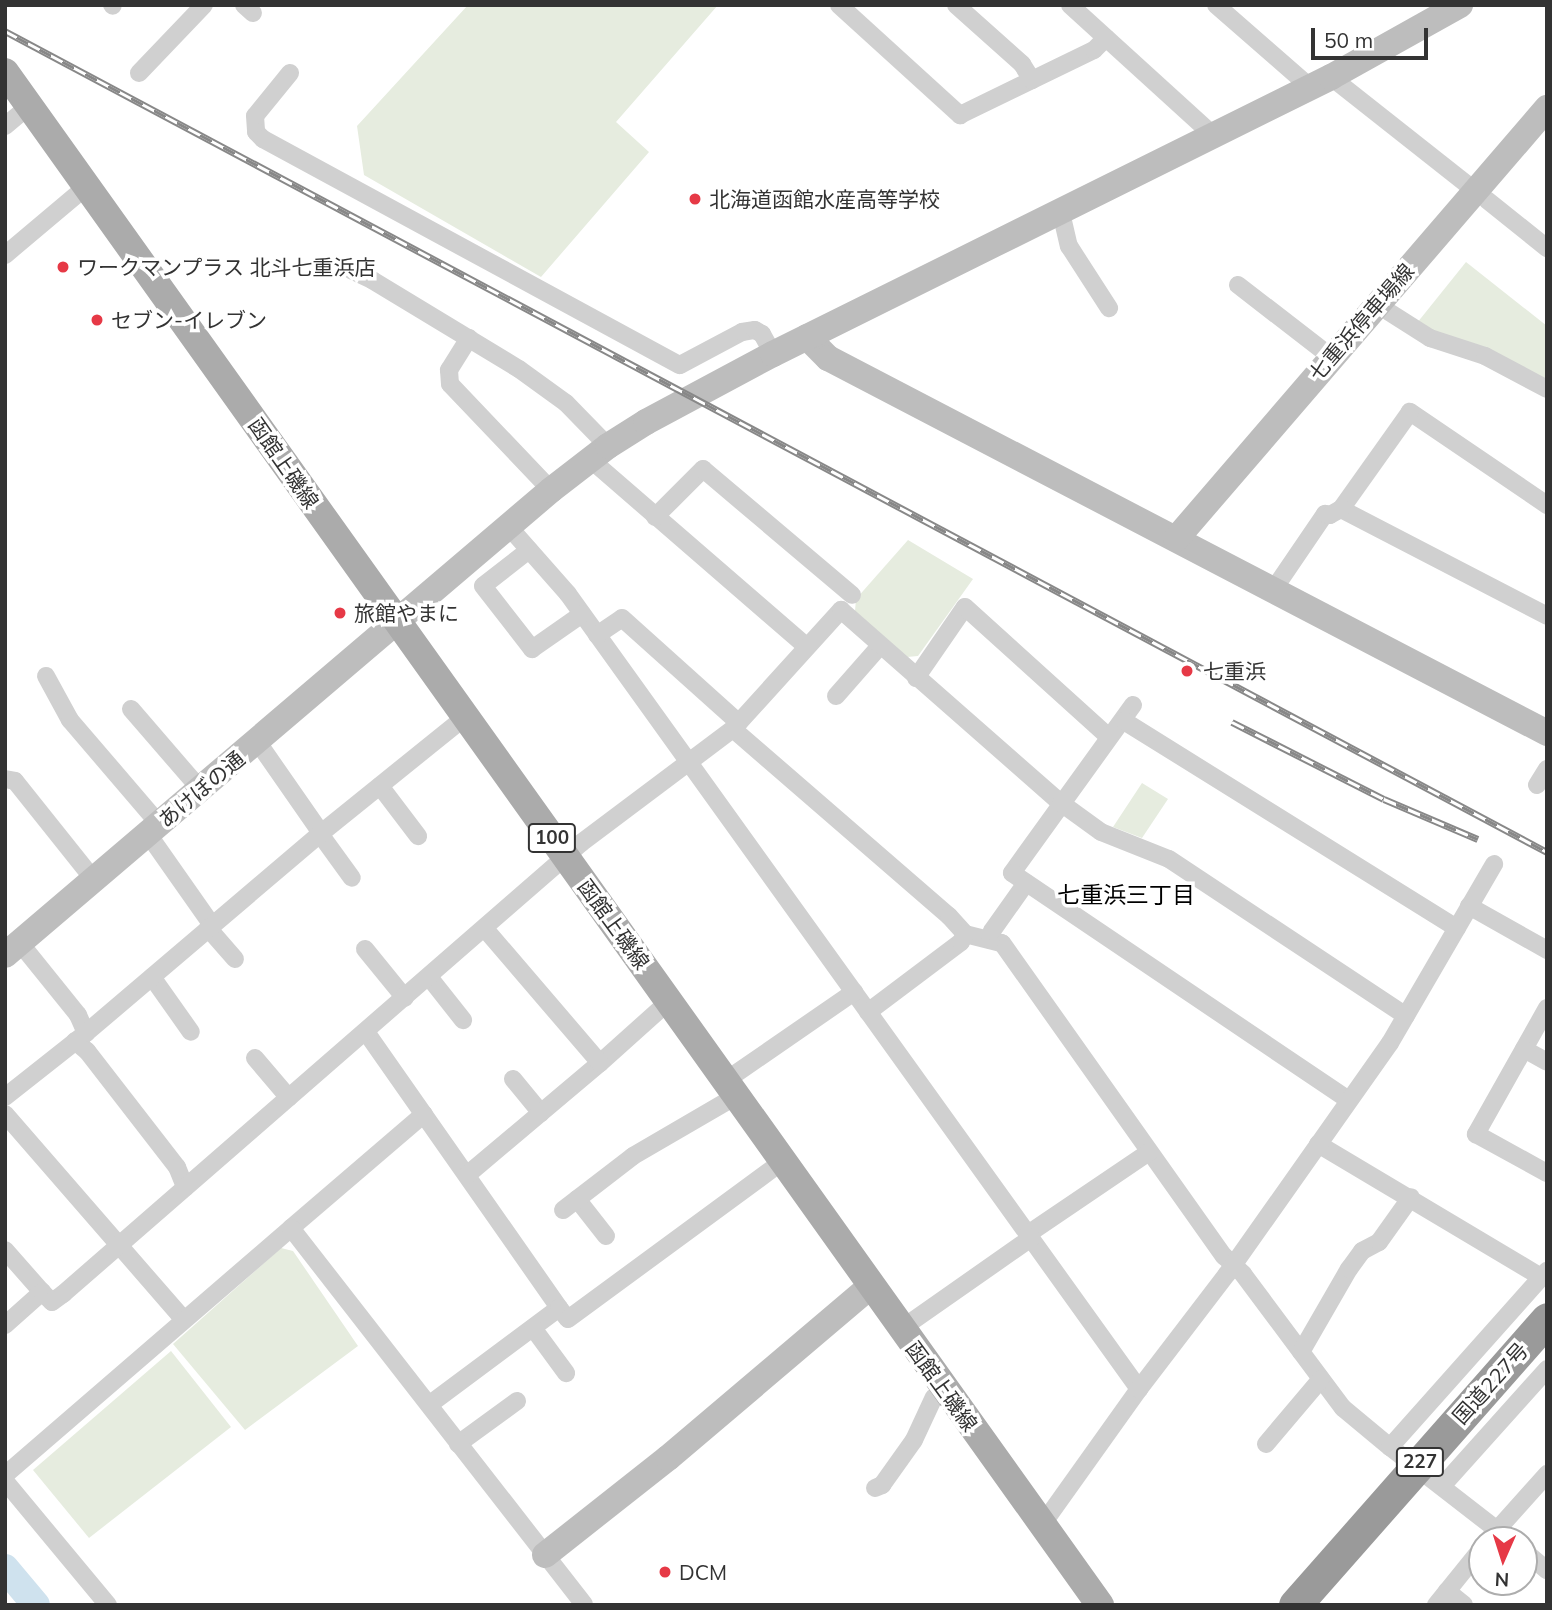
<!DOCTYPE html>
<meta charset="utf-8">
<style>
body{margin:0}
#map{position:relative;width:1552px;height:1610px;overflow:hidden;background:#fff;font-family:Mulish,"Noto Sans JP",sans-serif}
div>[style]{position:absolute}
.green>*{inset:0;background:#e6ecdf}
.river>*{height:28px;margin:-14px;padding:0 14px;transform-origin:14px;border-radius:14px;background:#cfe2ee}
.street>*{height:18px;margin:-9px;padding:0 9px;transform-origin:9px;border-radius:9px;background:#d0d0d0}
.secondary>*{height:26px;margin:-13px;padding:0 13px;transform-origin:13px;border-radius:13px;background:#bdbdbd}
.primary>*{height:28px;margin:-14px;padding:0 14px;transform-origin:14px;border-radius:14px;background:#ababab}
.highway>*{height:33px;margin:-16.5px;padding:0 16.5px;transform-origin:16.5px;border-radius:16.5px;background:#9a9a9a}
.rail>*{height:7px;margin-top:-3.5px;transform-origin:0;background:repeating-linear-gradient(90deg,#fff 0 13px,#888 0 26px);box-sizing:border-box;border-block:2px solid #888}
.dots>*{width:19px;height:19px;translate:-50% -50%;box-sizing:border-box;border:4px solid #fff;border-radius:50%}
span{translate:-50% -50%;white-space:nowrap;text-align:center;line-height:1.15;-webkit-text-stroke:7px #fff;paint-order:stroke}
.shield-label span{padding:2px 5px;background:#fff;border:2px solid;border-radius:5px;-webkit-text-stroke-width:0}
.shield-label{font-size:19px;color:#333;font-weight:700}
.poi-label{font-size:21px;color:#333}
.left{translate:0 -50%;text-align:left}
.street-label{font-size:21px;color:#333}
.neighbourhood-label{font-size:23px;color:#000}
.frame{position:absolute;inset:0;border:7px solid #333;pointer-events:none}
.north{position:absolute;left:1468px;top:1526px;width:70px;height:70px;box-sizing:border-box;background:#fff;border:2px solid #adadad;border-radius:50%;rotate:183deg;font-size:19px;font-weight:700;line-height:28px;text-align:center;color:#333}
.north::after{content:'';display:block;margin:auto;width:24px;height:32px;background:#e63946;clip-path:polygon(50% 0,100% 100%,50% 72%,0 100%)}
.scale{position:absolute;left:1311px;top:28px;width:117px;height:32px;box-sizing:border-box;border:4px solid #333;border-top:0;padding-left:9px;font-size:21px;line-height:24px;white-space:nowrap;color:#333;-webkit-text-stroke:5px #fff;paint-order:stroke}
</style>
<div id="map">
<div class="green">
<i style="clip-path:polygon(468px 5px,718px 5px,616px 122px,649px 152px,541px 277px,364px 175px,357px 126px)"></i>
<i style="clip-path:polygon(1466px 262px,1547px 326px,1547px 383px,1417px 323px)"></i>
<i style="clip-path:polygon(908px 540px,973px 579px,918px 656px,907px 657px,855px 611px,856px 599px)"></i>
<i style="clip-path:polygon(1142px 783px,1168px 799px,1142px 838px,1113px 827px)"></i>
<i style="clip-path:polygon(281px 1248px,293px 1251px,358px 1346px,245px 1430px,173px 1344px)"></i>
<i style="clip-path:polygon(171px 1351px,231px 1427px,89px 1538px,33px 1470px)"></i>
</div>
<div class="river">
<i style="left:5px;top:1568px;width:48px;rotate:50deg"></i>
</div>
<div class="street">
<i style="left:112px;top:5px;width:1px;rotate:45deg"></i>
<i style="left:244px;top:5px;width:12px;rotate:42deg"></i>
<i style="left:839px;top:5px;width:164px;rotate:42.3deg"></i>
<i style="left:960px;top:115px;width:149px;rotate:-25.9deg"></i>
<i style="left:1094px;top:50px;width:17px;rotate:-45deg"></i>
<i style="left:956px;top:5px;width:89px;rotate:41.8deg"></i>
<i style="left:1022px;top:64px;width:19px;rotate:58deg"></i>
<i style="left:1070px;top:5px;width:195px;rotate:42.3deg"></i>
<i style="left:1216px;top:5px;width:125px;rotate:41.1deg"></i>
<i style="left:139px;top:73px;width:94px;rotate:-46.3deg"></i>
<i style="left:290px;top:73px;width:55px;rotate:129.1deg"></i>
<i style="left:255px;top:116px;width:16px;rotate:86deg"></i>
<i style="left:256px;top:132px;width:10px;rotate:45deg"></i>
<i style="left:263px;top:139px;width:474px;rotate:28.5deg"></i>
<i style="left:680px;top:365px;width:70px;rotate:-28deg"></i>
<i style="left:742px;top:332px;width:13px;rotate:-9deg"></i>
<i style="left:755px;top:330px;width:8px;rotate:30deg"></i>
<i style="left:762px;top:334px;width:23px;rotate:61deg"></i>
<i style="left:1331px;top:77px;width:182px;rotate:38.3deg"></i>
<i style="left:5px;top:126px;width:33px;rotate:-40deg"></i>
<i style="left:1487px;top:200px;width:77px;rotate:38.7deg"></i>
<i style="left:1063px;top:221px;width:26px;rotate:77deg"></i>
<i style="left:1069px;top:246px;width:74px;rotate:57.2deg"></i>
<i style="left:5px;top:255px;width:107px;rotate:-40.1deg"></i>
<i style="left:351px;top:270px;width:23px;rotate:25deg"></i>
<i style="left:372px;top:280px;width:172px;rotate:31.2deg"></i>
<i style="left:519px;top:369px;width:58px;rotate:35.9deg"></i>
<i style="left:566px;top:403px;width:60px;rotate:45.7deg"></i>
<i style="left:1238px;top:285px;width:118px;rotate:37.7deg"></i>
<i style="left:1389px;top:312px;width:49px;rotate:32.4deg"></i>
<i style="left:1430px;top:338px;width:58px;rotate:18.1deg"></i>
<i style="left:1485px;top:356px;width:70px;rotate:28deg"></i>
<i style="left:469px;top:338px;width:38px;rotate:122deg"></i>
<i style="left:449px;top:370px;width:14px;rotate:86deg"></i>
<i style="left:450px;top:384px;width:146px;rotate:46.4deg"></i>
<i style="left:590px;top:459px;width:287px;rotate:40.9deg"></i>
<i style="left:1547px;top:505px;width:166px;rotate:-145.8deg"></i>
<i style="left:1410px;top:412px;width:119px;rotate:125.4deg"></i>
<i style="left:1341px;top:509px;width:232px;rotate:27.4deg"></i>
<i style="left:655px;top:517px;width:68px;rotate:-45deg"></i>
<i style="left:703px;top:469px;width:195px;rotate:40.2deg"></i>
<i style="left:509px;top:527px;width:89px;rotate:48.6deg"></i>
<i style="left:568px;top:594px;width:979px;rotate:54.31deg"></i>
<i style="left:529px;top:550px;width:58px;rotate:142deg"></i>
<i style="left:483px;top:586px;width:80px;rotate:52.1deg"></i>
<i style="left:532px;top:649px;width:61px;rotate:-35deg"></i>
<i style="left:1274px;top:589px;width:91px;rotate:-55.8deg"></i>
<i style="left:1325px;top:514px;width:5px;rotate:11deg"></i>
<i style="left:1330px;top:515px;width:13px;rotate:-29deg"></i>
<i style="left:597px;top:635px;width:30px;rotate:-34deg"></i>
<i style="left:622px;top:618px;width:157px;rotate:41.9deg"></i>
<i style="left:46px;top:676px;width:50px;rotate:61.4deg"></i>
<i style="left:70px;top:720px;width:137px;rotate:49.4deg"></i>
<i style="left:916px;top:678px;width:86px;rotate:-55.4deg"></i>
<i style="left:965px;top:607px;width:194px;rotate:42.1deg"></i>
<i style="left:836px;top:696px;width:67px;rotate:-48.7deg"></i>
<i style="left:1133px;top:705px;width:207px;rotate:125.8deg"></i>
<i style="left:1012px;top:873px;width:406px;rotate:34deg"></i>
<i style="left:131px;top:709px;width:106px;rotate:49.2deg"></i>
<i style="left:1124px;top:721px;width:392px;rotate:31.9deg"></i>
<i style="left:733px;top:729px;width:286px;rotate:40.9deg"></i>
<i style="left:949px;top:916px;width:24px;rotate:48deg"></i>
<i style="left:965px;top:934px;width:38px;rotate:14deg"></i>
<i style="left:1002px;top:943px;width:384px;rotate:54.7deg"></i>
<i style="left:1224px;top:1256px;width:26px;rotate:43deg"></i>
<i style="left:1243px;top:1274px;width:167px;rotate:53.3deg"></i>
<i style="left:1343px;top:1408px;width:61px;rotate:39.7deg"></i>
<i style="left:257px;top:741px;width:112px;rotate:55.2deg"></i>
<i style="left:5px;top:779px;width:10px;rotate:11deg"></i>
<i style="left:15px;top:781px;width:127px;rotate:51.4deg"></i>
<i style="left:1537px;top:785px;width:19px;rotate:-58deg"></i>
<i style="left:380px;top:786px;width:63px;rotate:52.8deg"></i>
<i style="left:148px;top:834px;width:111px;rotate:54.9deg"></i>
<i style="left:320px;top:834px;width:54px;rotate:54deg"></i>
<i style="left:1469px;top:906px;width:90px;rotate:29.4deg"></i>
<i style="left:208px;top:928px;width:41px;rotate:48.9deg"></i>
<i style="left:990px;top:940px;width:9px;rotate:-77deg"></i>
<i style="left:992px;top:931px;width:59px;rotate:-54.7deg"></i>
<i style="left:20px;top:943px;width:92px;rotate:51.1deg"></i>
<i style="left:78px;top:1015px;width:20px;rotate:66deg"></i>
<i style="left:365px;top:949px;width:63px;rotate:50.8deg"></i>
<i style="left:152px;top:977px;width:67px;rotate:54.7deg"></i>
<i style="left:429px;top:977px;width:55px;rotate:51.7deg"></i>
<i style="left:1547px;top:1008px;width:145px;rotate:119.4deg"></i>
<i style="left:1476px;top:1134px;width:81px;rotate:28.8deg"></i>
<i style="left:868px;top:1012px;width:116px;rotate:-37deg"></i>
<i style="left:961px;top:942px;width:9px;rotate:-63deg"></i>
<i style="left:366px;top:1032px;width:337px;rotate:55deg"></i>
<i style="left:559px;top:1308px;width:162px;rotate:143.3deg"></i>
<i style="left:75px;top:1041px;width:16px;rotate:40deg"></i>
<i style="left:87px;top:1051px;width:147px;rotate:52.2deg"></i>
<i style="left:177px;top:1167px;width:22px;rotate:68deg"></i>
<i style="left:1524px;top:1049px;width:26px;rotate:29deg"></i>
<i style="left:255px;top:1058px;width:52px;rotate:49.6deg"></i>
<i style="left:600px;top:1063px;width:93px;rotate:-41.9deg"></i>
<i style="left:513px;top:1079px;width:44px;rotate:50.5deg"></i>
<i style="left:725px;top:1081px;width:157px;rotate:-34.6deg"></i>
<i style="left:5px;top:1097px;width:103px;rotate:-38.3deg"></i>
<i style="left:86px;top:1033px;width:307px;rotate:-40.4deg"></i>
<i style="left:320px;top:834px;width:186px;rotate:-38.9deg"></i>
<i style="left:5px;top:1114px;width:271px;rotate:49deg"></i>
<i style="left:1318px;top:1144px;width:260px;rotate:30.8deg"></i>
<i style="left:467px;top:1175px;width:174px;rotate:-40.1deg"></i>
<i style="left:600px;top:1063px;width:177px;rotate:-130.6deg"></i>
<i style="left:577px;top:1199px;width:47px;rotate:51.9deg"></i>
<i style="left:563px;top:1210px;width:88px;rotate:-37.6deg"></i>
<i style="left:633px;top:1156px;width:119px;rotate:-30.2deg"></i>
<i style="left:291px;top:1228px;width:175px;rotate:-40.6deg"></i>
<i style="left:1028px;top:1234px;width:146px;rotate:-34.1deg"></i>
<i style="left:5px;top:1250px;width:56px;rotate:48.6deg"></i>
<i style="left:559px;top:1308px;width:14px;rotate:51deg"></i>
<i style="left:568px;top:1319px;width:252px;rotate:-36.3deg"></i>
<i style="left:5px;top:1325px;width:50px;rotate:-41.7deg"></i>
<i style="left:42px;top:1292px;width:14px;rotate:45deg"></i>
<i style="left:52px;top:1302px;width:14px;rotate:-36deg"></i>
<i style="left:63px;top:1294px;width:687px;rotate:-41.04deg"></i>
<i style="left:581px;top:843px;width:190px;rotate:-36.9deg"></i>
<i style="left:733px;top:729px;width:161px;rotate:-47.8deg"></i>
<i style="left:841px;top:610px;width:293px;rotate:41.3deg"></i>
<i style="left:1061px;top:803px;width:49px;rotate:35.9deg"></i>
<i style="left:1101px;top:832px;width:73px;rotate:21.7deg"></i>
<i style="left:1169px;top:859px;width:284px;rotate:33.5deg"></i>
<i style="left:533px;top:1328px;width:56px;rotate:53.7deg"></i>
<i style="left:901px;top:1329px;width:159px;rotate:-35deg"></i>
<i style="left:1301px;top:1352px;width:96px;rotate:-60deg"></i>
<i style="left:1349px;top:1269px;width:22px;rotate:-54deg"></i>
<i style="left:1362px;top:1251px;width:19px;rotate:-28deg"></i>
<i style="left:1379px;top:1242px;width:55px;rotate:-54.6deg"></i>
<i style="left:458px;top:1444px;width:73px;rotate:-36.1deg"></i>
<i style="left:1266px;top:1444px;width:85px;rotate:-49.8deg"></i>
<i style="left:5px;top:1475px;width:378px;rotate:-40.8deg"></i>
<i style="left:291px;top:1228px;width:477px;rotate:52.1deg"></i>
<i style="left:5px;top:1481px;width:161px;rotate:50.3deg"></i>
<i style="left:1443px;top:1485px;width:156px;rotate:-48.1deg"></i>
<i style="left:875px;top:1488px;width:8px;rotate:-23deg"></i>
<i style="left:882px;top:1485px;width:55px;rotate:-54.6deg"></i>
<i style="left:914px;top:1440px;width:47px;rotate:-65.1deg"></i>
<i style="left:1042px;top:1525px;width:167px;rotate:-54.5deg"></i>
<i style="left:1139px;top:1389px;width:145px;rotate:-52.6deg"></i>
<i style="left:1227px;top:1274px;width:283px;rotate:-54.8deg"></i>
<i style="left:1390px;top:1043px;width:207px;rotate:-59.8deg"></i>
<i style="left:1488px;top:1540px;width:89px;rotate:-48.2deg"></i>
<i style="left:1510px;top:1540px;width:152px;rotate:-142.2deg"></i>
<i style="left:1390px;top:1447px;width:236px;rotate:-48.3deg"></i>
<i style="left:1524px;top:1551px;width:30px;rotate:40deg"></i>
<i style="left:1447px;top:1591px;width:22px;rotate:39deg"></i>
<i style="left:1436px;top:1605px;width:73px;rotate:-51.1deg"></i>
</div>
<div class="secondary">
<i style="left:807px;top:337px;width:30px;rotate:45deg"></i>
<i style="left:828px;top:358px;width:811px;rotate:27.54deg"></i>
<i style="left:1176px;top:539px;width:569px;rotate:-49.28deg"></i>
<i style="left:5px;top:955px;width:717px;rotate:-40.42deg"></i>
<i style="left:551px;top:490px;width:72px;rotate:-37.7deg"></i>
<i style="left:608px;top:446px;width:45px;rotate:-32.3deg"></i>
<i style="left:646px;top:422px;width:144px;rotate:-28.2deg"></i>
<i style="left:773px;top:354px;width:623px;rotate:-26.4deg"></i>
<i style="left:1331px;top:77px;width:148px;rotate:-29.2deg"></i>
<i style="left:545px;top:1555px;width:157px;rotate:-38.3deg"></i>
<i style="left:668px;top:1458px;width:266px;rotate:-40.3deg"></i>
</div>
<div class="primary">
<i style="left:5px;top:72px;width:1884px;rotate:54.46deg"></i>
</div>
<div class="highway">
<i style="left:1295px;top:1605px;width:381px;rotate:-48.6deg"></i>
</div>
<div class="rail">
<i style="left:5px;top:31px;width:1747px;rotate:28.03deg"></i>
<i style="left:1232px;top:722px;width:170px;rotate:26.9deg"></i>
<i style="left:1384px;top:799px;width:102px;rotate:23.1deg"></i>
</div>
<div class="dots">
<i style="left:695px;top:199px;background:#e63946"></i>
<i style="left:63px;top:267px;background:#e63946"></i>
<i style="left:97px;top:320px;background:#e63946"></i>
<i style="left:340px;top:613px;background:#e63946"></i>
<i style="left:1187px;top:671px;background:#e63946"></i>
<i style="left:665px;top:1572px;background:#e63946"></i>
</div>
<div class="shield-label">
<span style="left:552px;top:838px">100</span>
<span style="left:1420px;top:1462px">227</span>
</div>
<div class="poi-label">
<span class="left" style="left:709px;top:199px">北海道函館水産高等学校</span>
<span class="left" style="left:77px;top:267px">ワークマンプラス 北斗七重浜店</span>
<span class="left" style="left:111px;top:320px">セブン-イレブン</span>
<span class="left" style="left:354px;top:613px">旅館やまに</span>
<span class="left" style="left:1203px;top:671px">七重浜</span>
<span class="left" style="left:679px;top:1572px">DCM</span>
</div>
<div class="street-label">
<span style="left:1361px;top:322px;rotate:-49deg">七重浜停車場線</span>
<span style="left:284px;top:463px;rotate:55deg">函館上磯線</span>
<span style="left:201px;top:789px;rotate:-40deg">あけぼの通</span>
<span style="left:614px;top:924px;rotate:54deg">函館上磯線</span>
<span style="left:1490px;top:1383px;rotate:-48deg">国道227号</span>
<span style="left:942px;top:1386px;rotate:54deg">函館上磯線</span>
</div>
<div class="neighbourhood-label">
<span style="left:1126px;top:895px">七重浜三丁目</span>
</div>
<div class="frame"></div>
<div class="north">N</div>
<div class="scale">50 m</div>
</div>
